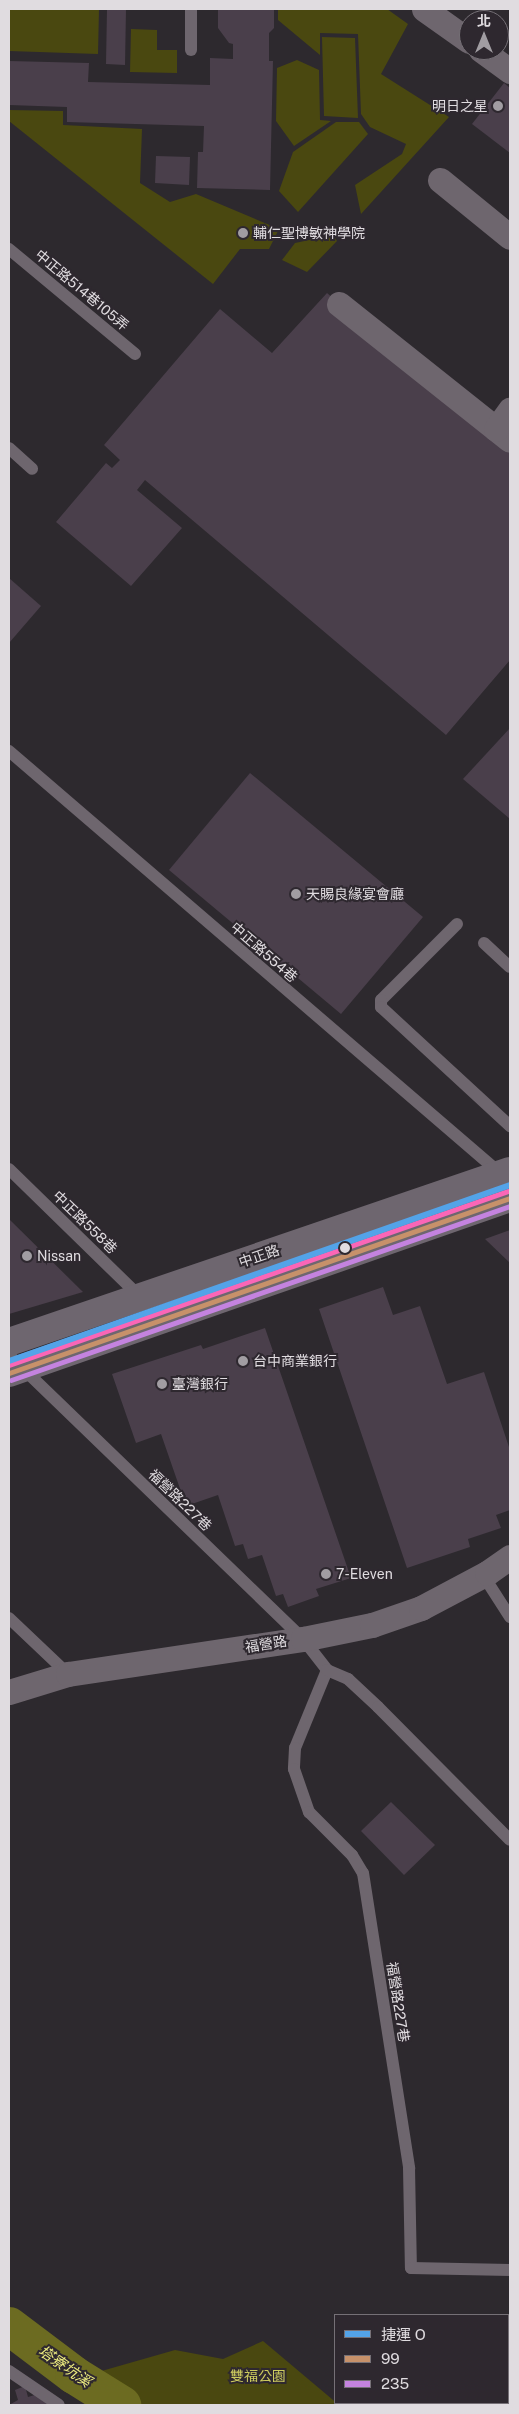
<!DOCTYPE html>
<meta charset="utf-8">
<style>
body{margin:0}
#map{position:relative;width:519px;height:2414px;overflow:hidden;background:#2d292e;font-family:"Public Sans","Noto Sans TC",sans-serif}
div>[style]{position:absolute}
.green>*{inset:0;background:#4a4810}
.river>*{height:38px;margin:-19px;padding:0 19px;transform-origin:19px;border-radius:19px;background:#6c6b21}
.building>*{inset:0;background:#4a3f4b}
.service>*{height:12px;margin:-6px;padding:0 6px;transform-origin:6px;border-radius:6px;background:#6e666e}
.minor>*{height:25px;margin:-12.5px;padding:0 12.5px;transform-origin:12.5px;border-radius:12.5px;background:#6e666e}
.primary>*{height:28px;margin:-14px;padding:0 14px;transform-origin:14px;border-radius:14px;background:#6e666f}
.bus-1>*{height:5px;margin:-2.5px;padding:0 2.5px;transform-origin:2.5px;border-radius:2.5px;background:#c7916a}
.bus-2>*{height:5px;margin:-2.5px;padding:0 2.5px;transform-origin:2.5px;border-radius:2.5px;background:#c483df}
.bus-3>*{height:5px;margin:-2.5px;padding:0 2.5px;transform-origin:2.5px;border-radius:2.5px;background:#fa66b7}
.metro-1>*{height:6px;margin:-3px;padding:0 3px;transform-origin:3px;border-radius:3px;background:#53a3e8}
.dots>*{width:14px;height:14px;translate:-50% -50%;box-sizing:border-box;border:2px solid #2e282f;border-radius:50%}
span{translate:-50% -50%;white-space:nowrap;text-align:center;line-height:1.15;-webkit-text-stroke:4px #2e282f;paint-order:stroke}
.poi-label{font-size:14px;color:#e0dce0}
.right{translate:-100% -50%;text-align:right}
.left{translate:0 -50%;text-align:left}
.street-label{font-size:14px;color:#e0dce0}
.park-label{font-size:14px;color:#ccca5e}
.water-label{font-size:15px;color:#eceb7f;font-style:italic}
.frame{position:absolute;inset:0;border:10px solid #e0dce0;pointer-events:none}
.legend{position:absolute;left:334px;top:2314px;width:175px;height:90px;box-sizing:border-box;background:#2e282f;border:1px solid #757076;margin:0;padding:6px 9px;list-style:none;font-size:15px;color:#e0dce0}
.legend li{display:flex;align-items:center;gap:10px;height:25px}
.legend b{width:25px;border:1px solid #757076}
.north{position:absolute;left:459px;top:10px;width:50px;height:50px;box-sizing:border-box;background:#2e282f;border:1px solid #757076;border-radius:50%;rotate:0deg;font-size:14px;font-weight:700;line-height:20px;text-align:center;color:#e0dce0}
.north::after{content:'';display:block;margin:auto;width:18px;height:22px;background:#a19da2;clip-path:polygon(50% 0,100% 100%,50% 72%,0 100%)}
</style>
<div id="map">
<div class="green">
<i style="clip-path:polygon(9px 9px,99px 9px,98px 54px,9px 51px)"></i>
<i style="clip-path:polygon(278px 9px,387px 9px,408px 24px,381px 74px,449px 117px,361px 214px,355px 185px,402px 154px,406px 144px,370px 127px,361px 114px,358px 34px,320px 33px,320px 55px,278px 20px)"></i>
<i style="clip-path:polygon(131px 29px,157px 30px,157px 50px,177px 50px,177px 73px,130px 72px)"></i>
<i style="clip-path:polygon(322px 37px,355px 38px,358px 118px,324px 116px)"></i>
<i style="clip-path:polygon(297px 60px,319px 70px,320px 120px,331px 121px,294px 146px,276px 121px,277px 68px)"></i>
<i style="clip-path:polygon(9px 110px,63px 111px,63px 125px,142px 129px,140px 183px,170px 202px,196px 194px,279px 229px,269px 249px,240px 249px,213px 284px,9px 121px)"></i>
<i style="clip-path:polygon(336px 122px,359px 122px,368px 134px,298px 212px,279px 191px,293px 152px)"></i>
<i style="clip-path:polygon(333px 235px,337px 241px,307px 272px,282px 260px,295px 243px)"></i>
<i style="clip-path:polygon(263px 2341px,339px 2405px,131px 2405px,84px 2376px,175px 2350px,223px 2359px)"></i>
</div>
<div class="river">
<i style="left:9px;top:2326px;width:81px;rotate:37deg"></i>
<i style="left:74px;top:2375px;width:57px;rotate:32deg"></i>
</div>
<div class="building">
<i style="clip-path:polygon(107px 9px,126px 9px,125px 65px,106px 64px)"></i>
<i style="clip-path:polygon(218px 9px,274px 9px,274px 28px,269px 33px,269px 61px,273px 61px,270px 190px,197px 188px,198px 152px,203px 152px,204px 126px,67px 122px,67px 107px,9px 105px,9px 61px,89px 63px,88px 82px,210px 85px,210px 58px,233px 59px,233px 44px,229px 43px,218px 28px)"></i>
<i style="clip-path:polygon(504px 83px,510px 88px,510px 153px,472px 124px)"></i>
<i style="clip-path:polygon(156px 156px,190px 157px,189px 185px,155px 183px)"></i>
<i style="clip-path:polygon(327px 293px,510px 449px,510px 660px,446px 735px,145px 480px,137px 490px,182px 528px,131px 586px,56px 522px,106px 463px,112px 468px,120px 460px,104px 445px,220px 309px,272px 353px)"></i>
<i style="clip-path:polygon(9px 578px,41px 606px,9px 643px)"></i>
<i style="clip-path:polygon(510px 728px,510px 819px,463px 779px)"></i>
<i style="clip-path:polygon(250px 773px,423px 917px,341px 1014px,169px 870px)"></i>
<i style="clip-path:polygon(9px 1219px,83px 1292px,9px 1314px)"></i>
<i style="clip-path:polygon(510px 1230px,510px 1263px,485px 1239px)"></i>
<i style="clip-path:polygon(383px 1287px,393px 1315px,420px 1306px,447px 1384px,484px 1372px,510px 1450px,510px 1510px,496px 1515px,501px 1528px,468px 1539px,470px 1547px,407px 1568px,319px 1309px)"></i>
<i style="clip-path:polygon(265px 1328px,351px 1578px,316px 1589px,319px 1596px,288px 1607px,283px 1594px,276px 1596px,262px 1555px,248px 1559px,243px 1544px,235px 1546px,218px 1495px,186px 1506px,161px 1434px,136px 1443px,112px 1374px,201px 1345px,203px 1349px)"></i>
<i style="clip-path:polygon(391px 1802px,435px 1845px,404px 1875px,361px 1831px)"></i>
<i style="clip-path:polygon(25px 2386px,28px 2397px,38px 2394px,53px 2405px,9px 2405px,18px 2400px,15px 2390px)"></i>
</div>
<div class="service">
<i style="left:191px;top:50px;width:41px;rotate:-90deg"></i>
<i style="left:9px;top:249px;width:164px;rotate:39.8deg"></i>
<i style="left:9px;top:448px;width:31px;rotate:42deg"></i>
<i style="left:9px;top:751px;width:649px;rotate:40.69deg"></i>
<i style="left:457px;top:924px;width:107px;rotate:135deg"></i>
<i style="left:381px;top:1000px;width:7px;rotate:90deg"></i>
<i style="left:381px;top:1007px;width:176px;rotate:42.7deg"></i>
<i style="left:484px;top:943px;width:35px;rotate:43deg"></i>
<i style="left:9px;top:1169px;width:183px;rotate:44.3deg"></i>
<i style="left:9px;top:1355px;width:409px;rotate:44deg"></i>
<i style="left:303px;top:1639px;width:39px;rotate:52deg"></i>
<i style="left:327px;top:1670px;width:84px;rotate:112.3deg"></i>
<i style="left:295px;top:1748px;width:21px;rotate:93deg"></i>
<i style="left:294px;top:1769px;width:46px;rotate:70.8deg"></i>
<i style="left:309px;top:1812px;width:61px;rotate:45deg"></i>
<i style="left:352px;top:1855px;width:21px;rotate:59deg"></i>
<i style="left:363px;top:1873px;width:299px;rotate:81.1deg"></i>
<i style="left:409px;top:2168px;width:100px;rotate:88.9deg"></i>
<i style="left:411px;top:2268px;width:99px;rotate:1.2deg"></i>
<i style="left:483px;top:1575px;width:50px;rotate:57.3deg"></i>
<i style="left:9px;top:1618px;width:81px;rotate:43.5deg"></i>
<i style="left:327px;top:1670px;width:23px;rotate:23deg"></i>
<i style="left:348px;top:1679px;width:41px;rotate:43deg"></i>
<i style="left:378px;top:1707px;width:187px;rotate:45.2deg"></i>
<i style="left:9px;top:2371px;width:60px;rotate:34.2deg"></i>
</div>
<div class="minor">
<i style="left:424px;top:9px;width:55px;rotate:35.4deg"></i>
<i style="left:481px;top:50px;width:36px;rotate:36deg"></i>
<i style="left:440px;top:180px;width:90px;rotate:39.2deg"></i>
<i style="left:339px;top:304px;width:218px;rotate:38.5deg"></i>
<i style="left:496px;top:429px;width:24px;rotate:-54deg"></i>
<i style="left:9px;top:1692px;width:62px;rotate:-17deg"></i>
<i style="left:68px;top:1674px;width:238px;rotate:-8.5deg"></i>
<i style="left:303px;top:1639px;width:70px;rotate:-11.5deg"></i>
<i style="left:372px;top:1625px;width:52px;rotate:-19.1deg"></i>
<i style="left:421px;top:1608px;width:75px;rotate:-27.9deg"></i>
<i style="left:487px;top:1573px;width:28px;rotate:-35deg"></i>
</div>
<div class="primary">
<i style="left:9px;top:1342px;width:529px;rotate:-18.85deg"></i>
<i style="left:9px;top:1373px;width:531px;rotate:-19.25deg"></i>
</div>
<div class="bus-1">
<i style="left:9px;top:1373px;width:531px;rotate:-19.25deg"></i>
</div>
<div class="bus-2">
<i style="left:11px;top:1380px;width:528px;rotate:-19.22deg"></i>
</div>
<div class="bus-3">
<i style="left:9px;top:1365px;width:528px;rotate:-19.22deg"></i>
</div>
<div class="metro-1">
<i style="left:9px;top:1361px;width:531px;rotate:-19.36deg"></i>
</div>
<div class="dots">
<i style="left:498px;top:106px;background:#a19da2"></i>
<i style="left:243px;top:233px;background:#a19da2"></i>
<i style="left:296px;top:894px;background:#a19da2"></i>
<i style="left:345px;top:1248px;background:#e0dce0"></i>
<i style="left:27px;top:1256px;background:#a19da2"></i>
<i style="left:243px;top:1361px;background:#a19da2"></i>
<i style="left:162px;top:1384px;background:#a19da2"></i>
<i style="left:326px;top:1574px;background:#a19da2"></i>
</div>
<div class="poi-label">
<span class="right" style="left:488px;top:106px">明日之星</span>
<span class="left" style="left:253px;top:233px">輔仁聖博敏神學院</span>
<span class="left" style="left:306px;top:894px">天賜良緣宴會廳</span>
<span class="left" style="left:37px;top:1256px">Nissan</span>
<span class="left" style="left:253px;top:1361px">台中商業銀行</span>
<span class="left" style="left:172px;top:1384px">臺灣銀行</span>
<span class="left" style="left:336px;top:1574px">7-Eleven</span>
</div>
<div class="street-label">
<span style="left:82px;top:290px;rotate:40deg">中正路514巷105弄</span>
<span style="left:264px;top:952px;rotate:41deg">中正路554巷</span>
<span style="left:85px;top:1222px;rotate:44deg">中正路558巷</span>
<span style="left:259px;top:1256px;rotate:-19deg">中正路</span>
<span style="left:180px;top:1500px;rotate:44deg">福營路227巷</span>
<span style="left:266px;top:1644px;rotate:-9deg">福營路</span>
<span style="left:398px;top:2002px;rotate:81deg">福營路227巷</span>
</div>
<div class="park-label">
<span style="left:258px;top:2376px">雙福公園</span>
</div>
<div class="water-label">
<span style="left:65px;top:2366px;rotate:35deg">塔寮坑溪</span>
</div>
<div class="frame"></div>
<ul class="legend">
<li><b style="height:6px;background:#53a3e8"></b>捷運 O</li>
<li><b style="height:6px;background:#c7916a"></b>99</li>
<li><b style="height:6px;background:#c483df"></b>235</li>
</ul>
<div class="north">北</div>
</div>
